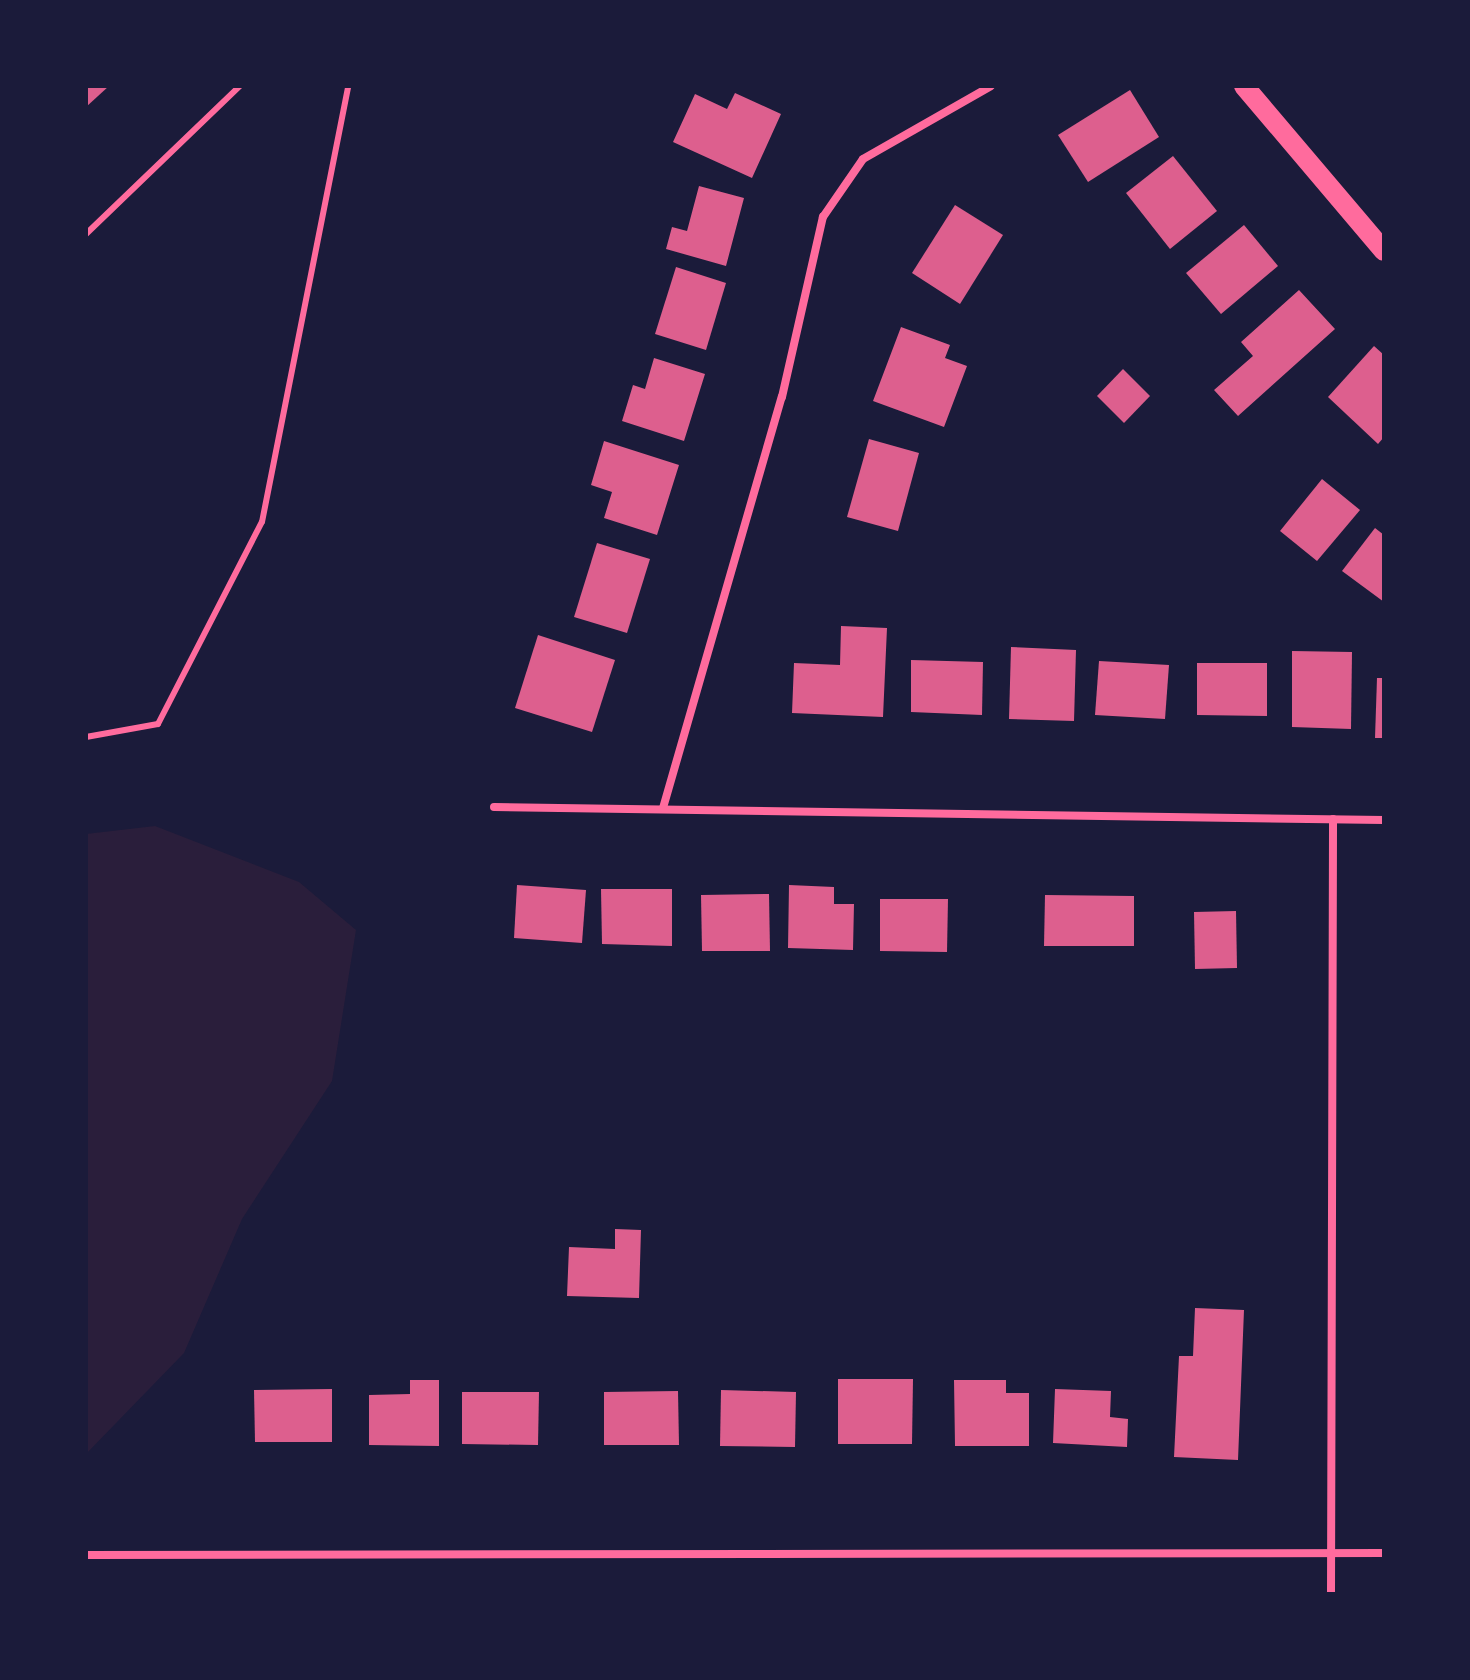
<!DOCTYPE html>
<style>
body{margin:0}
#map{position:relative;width:1470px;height:1680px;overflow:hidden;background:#1b1b3a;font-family:"Archivo Narrow",sans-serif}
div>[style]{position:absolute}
.green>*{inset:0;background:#2a1e3b}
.building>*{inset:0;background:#dd5f8e}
.service>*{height:6px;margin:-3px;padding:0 3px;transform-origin:3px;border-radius:3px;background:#ff6b9d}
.minor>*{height:8px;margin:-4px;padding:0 4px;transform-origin:4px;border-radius:4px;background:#ff6b9d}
.primary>*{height:20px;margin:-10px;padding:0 10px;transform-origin:10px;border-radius:10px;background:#ff6b9d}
span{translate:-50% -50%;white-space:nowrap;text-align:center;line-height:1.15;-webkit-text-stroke:8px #1b1b3a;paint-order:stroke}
.frame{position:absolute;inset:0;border:88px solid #1b1b3a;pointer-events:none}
</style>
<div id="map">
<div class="green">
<i style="clip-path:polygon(155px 826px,299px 882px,356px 930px,332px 1081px,242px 1219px,184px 1353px,86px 1454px,86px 834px)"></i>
</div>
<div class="building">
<i style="clip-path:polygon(86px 86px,109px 86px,86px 107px)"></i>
<i style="clip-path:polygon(1130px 90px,1159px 137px,1088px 182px,1058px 135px)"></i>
<i style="clip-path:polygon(735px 93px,781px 114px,752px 178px,673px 142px,695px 94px,727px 109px)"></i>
<i style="clip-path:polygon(1173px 156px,1217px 211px,1170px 249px,1126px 193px)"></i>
<i style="clip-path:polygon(699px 186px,744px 198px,726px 266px,666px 249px,672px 227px,687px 231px)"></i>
<i style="clip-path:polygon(955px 205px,1003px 235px,960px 304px,912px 273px)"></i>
<i style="clip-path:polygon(1244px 225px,1278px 266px,1221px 314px,1186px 273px)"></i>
<i style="clip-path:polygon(676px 267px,726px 283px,706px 350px,655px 334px)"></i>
<i style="clip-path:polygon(1299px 290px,1335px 329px,1238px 416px,1214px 390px,1253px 356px,1241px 342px)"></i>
<i style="clip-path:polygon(901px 327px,950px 345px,945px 358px,967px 366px,944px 427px,873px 401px)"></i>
<i style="clip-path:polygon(1374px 346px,1384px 355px,1384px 437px,1378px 444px,1328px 397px)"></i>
<i style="clip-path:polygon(654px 358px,705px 374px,684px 441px,622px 421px,633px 385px,645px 389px)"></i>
<i style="clip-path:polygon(1123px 369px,1150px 396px,1124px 423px,1097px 396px)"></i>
<i style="clip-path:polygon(869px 439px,919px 453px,898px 531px,847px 517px)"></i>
<i style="clip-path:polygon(604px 441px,679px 465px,657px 535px,604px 518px,612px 492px,591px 485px)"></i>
<i style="clip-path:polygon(1322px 479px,1360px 510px,1317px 561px,1280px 531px)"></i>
<i style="clip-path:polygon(1375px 528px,1384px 535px,1384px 602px,1342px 571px)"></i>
<i style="clip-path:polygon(597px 543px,650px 559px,627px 633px,574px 617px)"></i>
<i style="clip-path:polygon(841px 626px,887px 628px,883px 717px,792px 713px,794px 663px,840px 665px)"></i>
<i style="clip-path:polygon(538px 635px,615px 660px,592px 732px,515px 708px)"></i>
<i style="clip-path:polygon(1011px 647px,1076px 650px,1074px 721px,1009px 719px)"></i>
<i style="clip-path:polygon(1292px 651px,1352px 652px,1351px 729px,1292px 727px)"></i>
<i style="clip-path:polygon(911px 660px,983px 662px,982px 715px,911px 712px)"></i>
<i style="clip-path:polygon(1099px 661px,1169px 665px,1165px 719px,1095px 715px)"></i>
<i style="clip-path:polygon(1197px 663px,1267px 663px,1267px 716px,1197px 715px)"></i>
<i style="clip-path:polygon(1377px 678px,1384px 678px,1384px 738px,1375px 738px)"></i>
<i style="clip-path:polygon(517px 885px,586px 890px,582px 943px,514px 938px)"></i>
<i style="clip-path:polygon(789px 885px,834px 887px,834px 904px,854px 904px,853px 950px,788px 948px)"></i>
<i style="clip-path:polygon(601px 889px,672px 889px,672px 946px,602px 944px)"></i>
<i style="clip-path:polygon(769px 894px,770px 951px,702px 951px,701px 895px)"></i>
<i style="clip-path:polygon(1045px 895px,1134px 896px,1134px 946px,1044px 946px)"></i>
<i style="clip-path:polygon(880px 899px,948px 899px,947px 952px,880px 951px)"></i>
<i style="clip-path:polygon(1236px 911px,1237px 968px,1195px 969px,1194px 912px)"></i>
<i style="clip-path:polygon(615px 1229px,641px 1230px,639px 1298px,567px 1296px,569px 1247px,615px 1249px)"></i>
<i style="clip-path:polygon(1195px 1308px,1244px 1310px,1238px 1460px,1174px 1457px,1179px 1356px,1193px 1356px)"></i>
<i style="clip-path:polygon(838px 1379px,913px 1379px,912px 1444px,838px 1444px)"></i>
<i style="clip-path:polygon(410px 1380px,439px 1380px,439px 1446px,369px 1445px,369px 1395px,410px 1394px)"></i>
<i style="clip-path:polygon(954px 1380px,1006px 1380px,1006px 1393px,1029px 1393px,1029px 1446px,955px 1446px)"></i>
<i style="clip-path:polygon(332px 1389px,332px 1442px,255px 1442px,254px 1390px)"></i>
<i style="clip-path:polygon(1055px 1389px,1111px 1391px,1110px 1417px,1128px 1419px,1127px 1447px,1053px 1443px)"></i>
<i style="clip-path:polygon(721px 1390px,796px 1392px,795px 1447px,720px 1446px)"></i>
<i style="clip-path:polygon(678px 1391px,679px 1445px,604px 1445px,604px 1392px)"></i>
<i style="clip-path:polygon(462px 1392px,539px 1392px,538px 1445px,462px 1444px)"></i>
</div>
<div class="service">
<i style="left:86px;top:234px;width:214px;rotate:-43.9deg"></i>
<i style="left:86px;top:737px;width:73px;rotate:-10.2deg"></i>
<i style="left:158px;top:724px;width:227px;rotate:-62.8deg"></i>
<i style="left:262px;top:522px;width:444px;rotate:-78.8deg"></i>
</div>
<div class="minor">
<i style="left:494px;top:807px;width:890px;rotate:0.84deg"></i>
<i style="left:663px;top:808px;width:428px;rotate:-73.9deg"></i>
<i style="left:782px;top:397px;width:185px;rotate:-77.2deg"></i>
<i style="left:823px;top:217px;width:70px;rotate:-55.4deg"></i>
<i style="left:863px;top:159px;width:147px;rotate:-29.7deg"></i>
<i style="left:86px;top:1555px;width:1298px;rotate:-0.09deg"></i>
<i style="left:1331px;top:1594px;width:775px;rotate:-89.85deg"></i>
</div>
<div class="primary">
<i style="left:1244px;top:86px;width:216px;rotate:49.7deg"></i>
</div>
<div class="frame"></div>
</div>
